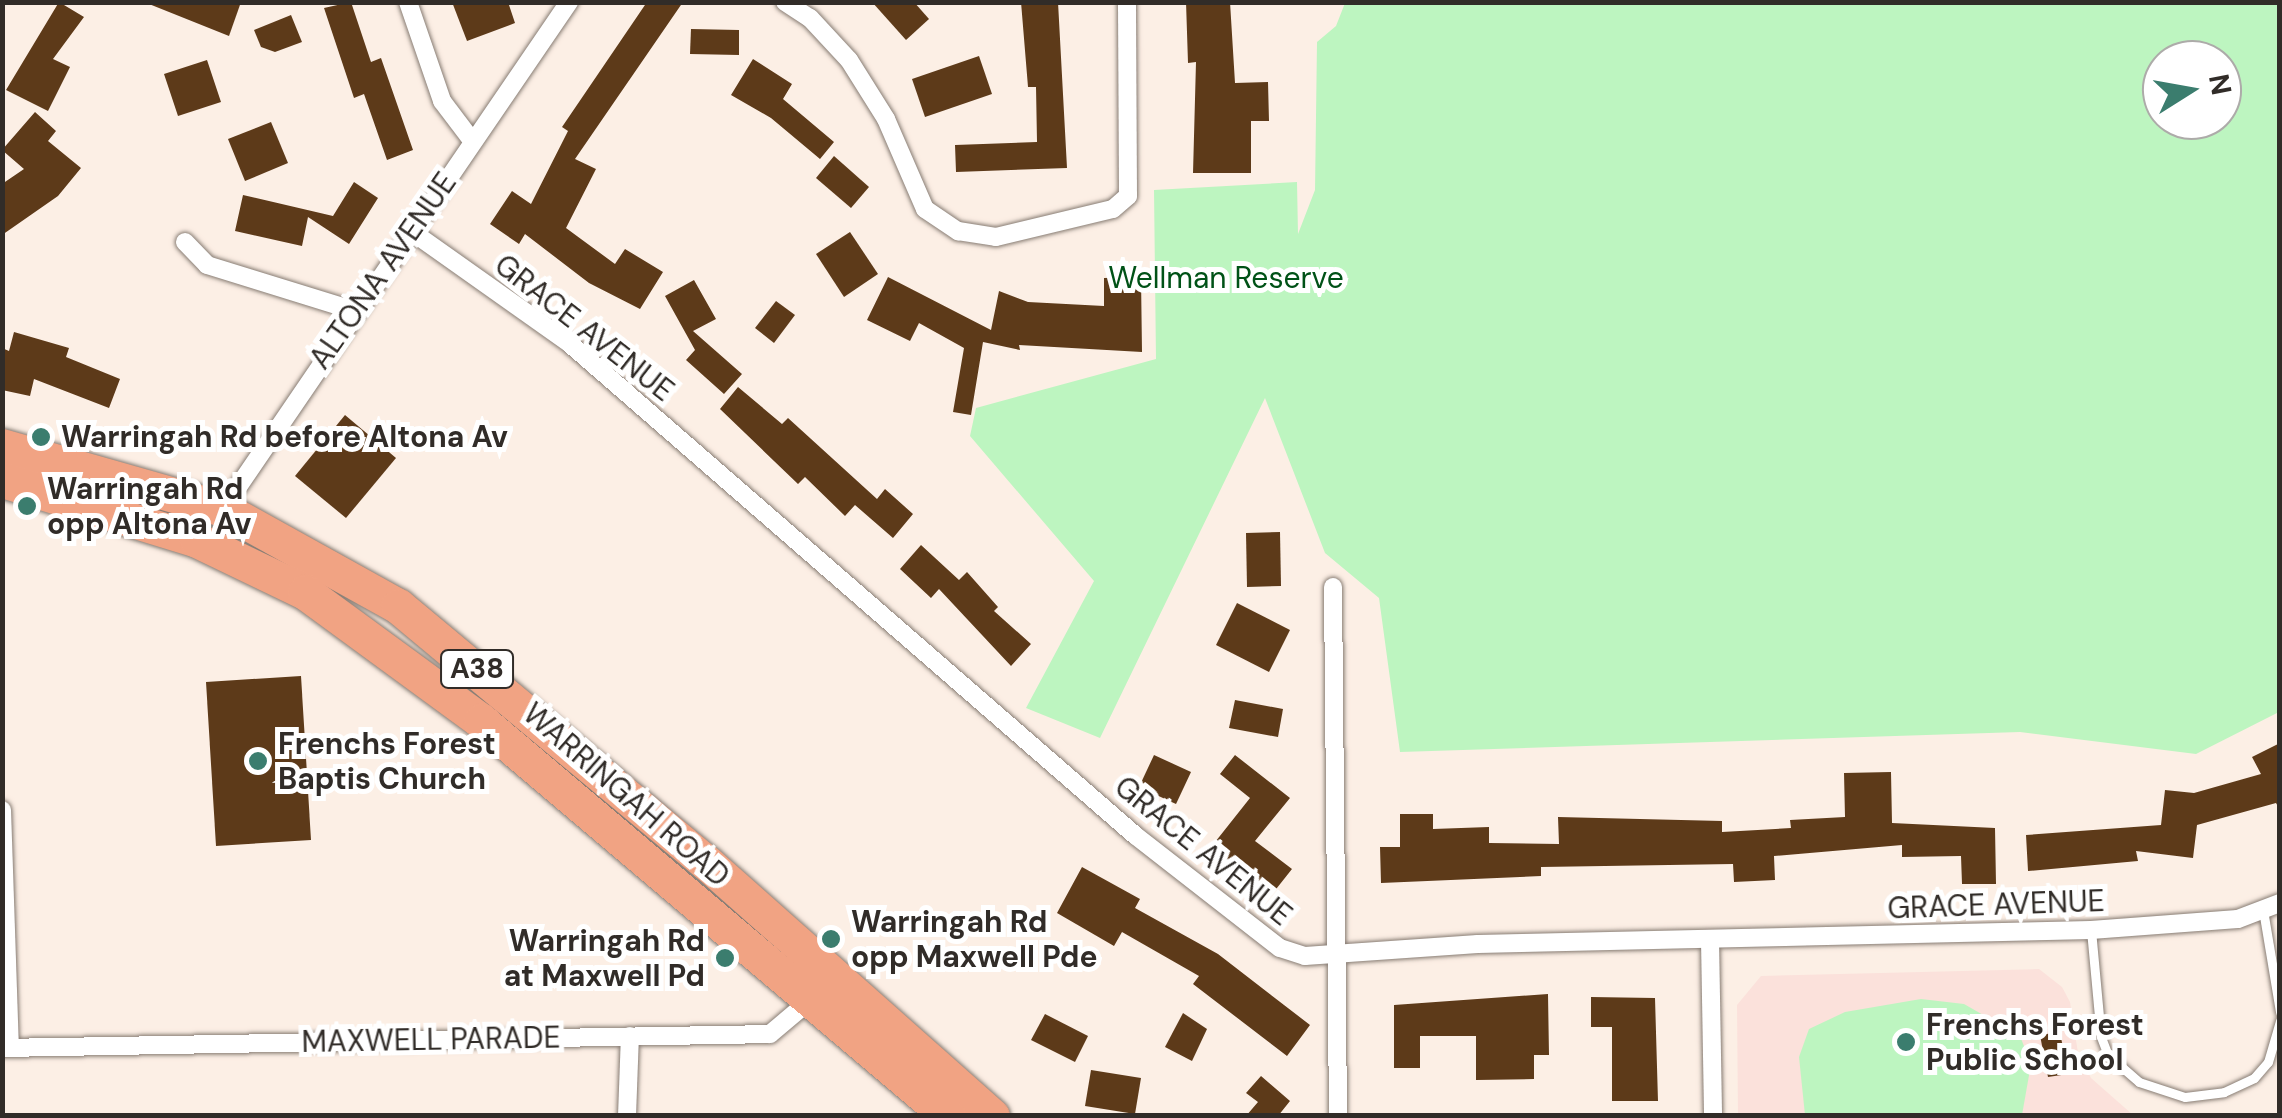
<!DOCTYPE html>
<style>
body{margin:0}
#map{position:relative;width:2282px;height:1118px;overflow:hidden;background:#fcefe5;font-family:"DM Sans",sans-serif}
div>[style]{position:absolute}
.education>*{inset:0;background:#fbe1db}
.green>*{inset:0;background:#bdf5c0}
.building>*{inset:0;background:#5d3a19}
.roads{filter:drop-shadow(0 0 2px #877c73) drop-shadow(0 0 2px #877c73)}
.lane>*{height:9px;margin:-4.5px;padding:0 4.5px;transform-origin:4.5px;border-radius:4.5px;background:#fff}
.street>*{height:18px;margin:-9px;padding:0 9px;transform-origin:9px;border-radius:9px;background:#fff}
.highway>*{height:35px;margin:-17.5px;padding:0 17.5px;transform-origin:17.5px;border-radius:17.5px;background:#f1a383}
.dots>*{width:28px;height:28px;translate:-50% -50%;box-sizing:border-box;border:5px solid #fff;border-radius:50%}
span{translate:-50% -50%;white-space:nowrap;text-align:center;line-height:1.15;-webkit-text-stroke:10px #fff;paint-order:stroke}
.shield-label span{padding:2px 8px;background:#fff;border:2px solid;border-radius:8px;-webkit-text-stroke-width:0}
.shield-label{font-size:28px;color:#312c28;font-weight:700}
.street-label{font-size:30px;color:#312c28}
.park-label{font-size:30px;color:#005217}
.poi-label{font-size:30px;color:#312c28;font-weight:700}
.left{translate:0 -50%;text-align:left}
.right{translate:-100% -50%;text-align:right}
.frame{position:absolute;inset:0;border:5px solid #312c28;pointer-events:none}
.north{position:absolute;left:2142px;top:40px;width:100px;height:100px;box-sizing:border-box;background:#fff;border:2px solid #adaba9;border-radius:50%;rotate:79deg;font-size:28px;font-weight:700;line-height:40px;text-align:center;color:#312c28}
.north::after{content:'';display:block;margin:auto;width:35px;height:45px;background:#3b7d6e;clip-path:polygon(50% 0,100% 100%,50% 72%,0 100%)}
</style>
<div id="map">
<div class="education">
<i style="clip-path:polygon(2039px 969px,2062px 987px,2070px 1002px,2078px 1053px,2091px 1078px,2133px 1115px,1738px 1115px,1737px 1005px,1761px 976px)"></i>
</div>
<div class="green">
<i style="clip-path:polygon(evenodd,1345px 3px,2279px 3px,2279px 712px,2196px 754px,2020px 732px,1400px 752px,1379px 598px,1325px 553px,1265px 398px,1100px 738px,1026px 708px,1094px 581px,970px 436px,976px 408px,1156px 359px,1154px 190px,1297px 182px,1298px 234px,1315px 190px,1317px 42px,1336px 26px,1345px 3px,2162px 60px,2222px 60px,2222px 120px,2162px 120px,2162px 60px)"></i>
<i style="clip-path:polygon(1921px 999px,1964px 1004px,2020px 1036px,2031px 1064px,2022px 1115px,1805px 1115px,1799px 1057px,1809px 1029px,1845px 1012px)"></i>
</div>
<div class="building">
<i style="clip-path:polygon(59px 2px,84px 17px,53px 59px,70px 67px,48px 111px,6px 90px)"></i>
<i style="clip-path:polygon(144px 2px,241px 2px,229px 36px)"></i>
<i style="clip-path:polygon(351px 2px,371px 62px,381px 58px,413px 150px,387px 160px,364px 94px,354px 98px,324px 8px)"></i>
<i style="clip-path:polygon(452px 2px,508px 2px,515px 23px,467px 41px)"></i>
<i style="clip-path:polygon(647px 2px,683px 2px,575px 159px,596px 169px,566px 228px,615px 264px,625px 249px,663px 272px,640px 309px,589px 283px,525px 234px,519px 244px,490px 224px,512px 191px,531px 204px,568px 131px,562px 127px)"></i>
<i style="clip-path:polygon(872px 2px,914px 2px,929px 19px,906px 40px)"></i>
<i style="clip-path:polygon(1021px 2px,1058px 2px,1067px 168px,956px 172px,955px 145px,1037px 142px,1036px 87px,1028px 87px)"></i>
<i style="clip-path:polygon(1186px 2px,1230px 2px,1235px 83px,1268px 82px,1269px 121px,1251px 121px,1251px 173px,1193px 173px,1196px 62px,1188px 63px)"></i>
<i style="clip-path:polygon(291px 15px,302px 42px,275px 52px,261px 47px,254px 30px)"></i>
<i style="clip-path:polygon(691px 29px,739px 30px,739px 55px,690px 54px)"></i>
<i style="clip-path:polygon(979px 56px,992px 94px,925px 117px,912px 79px)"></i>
<i style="clip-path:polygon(753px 59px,792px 84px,783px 99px,834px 142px,820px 159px,771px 118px,731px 95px)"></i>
<i style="clip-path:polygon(207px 60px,221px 102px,178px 116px,164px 74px)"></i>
<i style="clip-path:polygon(35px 112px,56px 131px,48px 141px,81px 168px,58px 196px,2px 235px,2px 184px,24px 169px,2px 150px)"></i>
<i style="clip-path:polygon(271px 122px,288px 163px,245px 181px,228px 139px)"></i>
<i style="clip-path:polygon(834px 156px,869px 187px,851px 208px,816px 178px)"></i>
<i style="clip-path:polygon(354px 182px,378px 198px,349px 244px,308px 217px,302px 246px,235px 231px,243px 195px,333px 216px)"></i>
<i style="clip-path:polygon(850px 232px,878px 274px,844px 297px,816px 254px)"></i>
<i style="clip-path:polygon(888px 277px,991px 330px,999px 291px,1028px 302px,1104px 306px,1104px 278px,1141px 277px,1142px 352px,1019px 345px,1020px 350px,983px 342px,971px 415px,953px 412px,964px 348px,919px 323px,910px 341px,867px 320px)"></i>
<i style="clip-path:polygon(694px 280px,716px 319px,693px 331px,742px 374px,724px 394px,686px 360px,695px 350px,665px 296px)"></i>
<i style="clip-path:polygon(776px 301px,795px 315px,774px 343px,755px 328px)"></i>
<i style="clip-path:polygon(14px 332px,69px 348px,66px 357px,120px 379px,109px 408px,34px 379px,30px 396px,2px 390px,2px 348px,9px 351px)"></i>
<i style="clip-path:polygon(738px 387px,782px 424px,788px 418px,877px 499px,885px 489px,913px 514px,893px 538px,855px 505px,845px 516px,805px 477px,798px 484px,720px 409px)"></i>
<i style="clip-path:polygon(345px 415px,396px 458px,346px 518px,295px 476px)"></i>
<i style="clip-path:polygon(1280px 532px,1281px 586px,1247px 587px,1246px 533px)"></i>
<i style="clip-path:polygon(921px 545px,959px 580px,967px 572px,998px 607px,994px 611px,1031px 644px,1011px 666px,939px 589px,931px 598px,900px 569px)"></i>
<i style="clip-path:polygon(1237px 603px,1290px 630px,1269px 672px,1216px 645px)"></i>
<i style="clip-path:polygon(301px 676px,311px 840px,216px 846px,206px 682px)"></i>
<i style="clip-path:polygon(1235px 700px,1283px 709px,1278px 737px,1229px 728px)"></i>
<i style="clip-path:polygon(2280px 743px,2280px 810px,2276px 803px,2197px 825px,2193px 858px,2136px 851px,2138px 861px,2028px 871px,2026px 835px,2161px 825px,2165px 790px,2194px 793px,2261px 774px,2252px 757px)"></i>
<i style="clip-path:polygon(1154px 755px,1191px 772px,1176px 804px,1139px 787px)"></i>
<i style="clip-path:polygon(1235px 755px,1290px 798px,1255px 841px,1292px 869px,1269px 898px,1208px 851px,1250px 798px,1220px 774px)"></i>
<i style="clip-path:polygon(1891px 772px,1892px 823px,1995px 828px,1996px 884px,1962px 884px,1961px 856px,1902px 857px,1902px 845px,1774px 856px,1775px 880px,1734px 882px,1733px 864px,1541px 867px,1541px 876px,1381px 883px,1380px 847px,1400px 847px,1400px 814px,1433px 814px,1433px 829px,1489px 827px,1489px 843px,1559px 844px,1558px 817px,1722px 821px,1722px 832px,1791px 828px,1790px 820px,1845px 817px,1844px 773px)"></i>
<i style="clip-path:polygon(1082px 867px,1140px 899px,1135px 908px,1218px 954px,1310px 1025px,1287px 1056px,1193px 984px,1199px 976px,1122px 932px,1114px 946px,1057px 913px)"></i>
<i style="clip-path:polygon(1548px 994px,1549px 1055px,1534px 1055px,1534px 1079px,1476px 1080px,1476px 1036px,1420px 1036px,1420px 1068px,1394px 1068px,1394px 1005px)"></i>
<i style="clip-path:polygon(1591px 997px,1655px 998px,1658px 1101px,1612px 1101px,1612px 1027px,1591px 1027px)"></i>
<i style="clip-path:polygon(1183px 1013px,1207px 1029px,1192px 1061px,1165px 1047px)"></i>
<i style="clip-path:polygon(1045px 1014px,1088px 1036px,1075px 1062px,1031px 1040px)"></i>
<i style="clip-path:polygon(2060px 1032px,2068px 1074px,2048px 1077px,2040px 1035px)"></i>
<i style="clip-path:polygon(1091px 1070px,1141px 1078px,1135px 1114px,1085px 1106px)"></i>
<i style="clip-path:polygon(1261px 1076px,1290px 1101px,1278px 1116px,1246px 1116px,1258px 1102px,1246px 1093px)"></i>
</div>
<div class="roads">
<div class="lane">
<i style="left:2263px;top:910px;width:103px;rotate:80.5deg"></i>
<i style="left:2091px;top:930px;width:107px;rotate:84.7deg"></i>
<i style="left:2101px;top:1037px;width:19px;rotate:69deg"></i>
<i style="left:2108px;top:1055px;width:41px;rotate:41.1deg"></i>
<i style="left:2139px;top:1082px;width:48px;rotate:18.1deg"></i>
<i style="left:2185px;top:1097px;width:39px;rotate:-7deg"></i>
<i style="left:2224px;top:1092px;width:33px;rotate:-25deg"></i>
<i style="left:2254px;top:1078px;width:21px;rotate:-49deg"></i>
<i style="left:2268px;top:1062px;width:43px;rotate:-73.7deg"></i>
</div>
<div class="street">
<i style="left:408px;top:2px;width:105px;rotate:71deg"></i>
<i style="left:442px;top:101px;width:51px;rotate:52.9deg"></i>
<i style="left:785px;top:2px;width:30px;rotate:33deg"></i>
<i style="left:810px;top:18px;width:57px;rotate:47.1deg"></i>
<i style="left:849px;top:60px;width:70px;rotate:57.9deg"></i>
<i style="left:886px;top:119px;width:98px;rotate:66.6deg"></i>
<i style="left:925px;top:209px;width:40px;rotate:34deg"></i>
<i style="left:958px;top:231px;width:38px;rotate:9deg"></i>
<i style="left:996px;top:237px;width:120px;rotate:-13.5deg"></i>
<i style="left:1113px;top:209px;width:20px;rotate:-41deg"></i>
<i style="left:1128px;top:196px;width:194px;rotate:-90.3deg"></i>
<i style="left:411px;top:231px;width:194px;rotate:35.3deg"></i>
<i style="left:569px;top:343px;width:751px;rotate:41.01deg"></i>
<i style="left:1136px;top:836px;width:182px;rotate:37.9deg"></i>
<i style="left:1280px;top:948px;width:26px;rotate:18deg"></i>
<i style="left:1305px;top:956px;width:173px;rotate:-4deg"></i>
<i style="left:1478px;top:944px;width:613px;rotate:-1.31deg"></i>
<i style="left:2091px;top:930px;width:147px;rotate:-4.3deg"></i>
<i style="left:2238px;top:919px;width:45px;rotate:-20.9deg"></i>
<i style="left:185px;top:242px;width:32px;rotate:46deg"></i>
<i style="left:207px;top:265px;width:156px;rotate:17.2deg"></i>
<i style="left:223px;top:509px;width:614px;rotate:-55.69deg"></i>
<i style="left:1333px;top:587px;width:529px;rotate:89.46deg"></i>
<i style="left:2px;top:810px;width:238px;rotate:88.1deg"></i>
<i style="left:1710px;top:940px;width:176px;rotate:89deg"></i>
<i style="left:2px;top:1048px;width:768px;rotate:-1.04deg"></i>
<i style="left:770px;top:1034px;width:50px;rotate:-40.1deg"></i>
<i style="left:627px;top:1116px;width:80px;rotate:-87.9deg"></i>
</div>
<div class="highway">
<i style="left:2px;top:446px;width:230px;rotate:15.9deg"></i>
<i style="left:223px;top:509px;width:200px;rotate:29deg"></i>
<i style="left:398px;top:606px;width:402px;rotate:39.8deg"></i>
<i style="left:707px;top:863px;width:381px;rotate:41.6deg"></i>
<i style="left:2px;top:480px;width:204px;rotate:17.1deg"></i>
<i style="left:197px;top:540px;width:120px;rotate:25.7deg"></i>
<i style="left:305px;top:592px;width:218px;rotate:36.2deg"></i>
<i style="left:481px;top:721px;width:612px;rotate:40.23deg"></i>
</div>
</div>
<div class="dots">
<i style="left:41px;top:437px;background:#3b7d6e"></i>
<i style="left:27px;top:506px;background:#3b7d6e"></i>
<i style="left:258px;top:761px;background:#3b7d6e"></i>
<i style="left:831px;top:939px;background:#3b7d6e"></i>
<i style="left:725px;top:958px;background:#3b7d6e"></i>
<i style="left:1906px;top:1042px;background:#3b7d6e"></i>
</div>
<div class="shield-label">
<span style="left:477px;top:669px">A38</span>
</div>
<div class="street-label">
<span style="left:383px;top:271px;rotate:-55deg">ALTONA AVENUE</span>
<span style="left:584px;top:328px;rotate:38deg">GRACE AVENUE</span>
<span style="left:626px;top:795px;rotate:41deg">WARRINGAH ROAD</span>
<span style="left:1203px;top:851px;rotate:39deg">GRACE AVENUE</span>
<span style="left:1996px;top:905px;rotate:-2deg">GRACE AVENUE</span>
<span style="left:431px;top:1040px;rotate:-1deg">MAXWELL PARADE</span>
</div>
<div class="park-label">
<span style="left:1226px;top:278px">Wellman Reserve</span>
</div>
<div class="poi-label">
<span class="left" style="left:61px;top:437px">Warringah Rd before Altona Av</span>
<span class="left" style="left:47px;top:506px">Warringah Rd<br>opp Altona Av</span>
<span class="left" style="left:278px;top:761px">Frenchs Forest<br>Baptis Church</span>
<span class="left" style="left:851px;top:939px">Warringah Rd<br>opp Maxwell Pde</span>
<span class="right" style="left:705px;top:958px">Warringah Rd<br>at Maxwell Pd</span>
<span class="left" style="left:1926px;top:1042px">Frenchs Forest<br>Public School</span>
</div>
<div class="frame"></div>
<div class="north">N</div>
</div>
